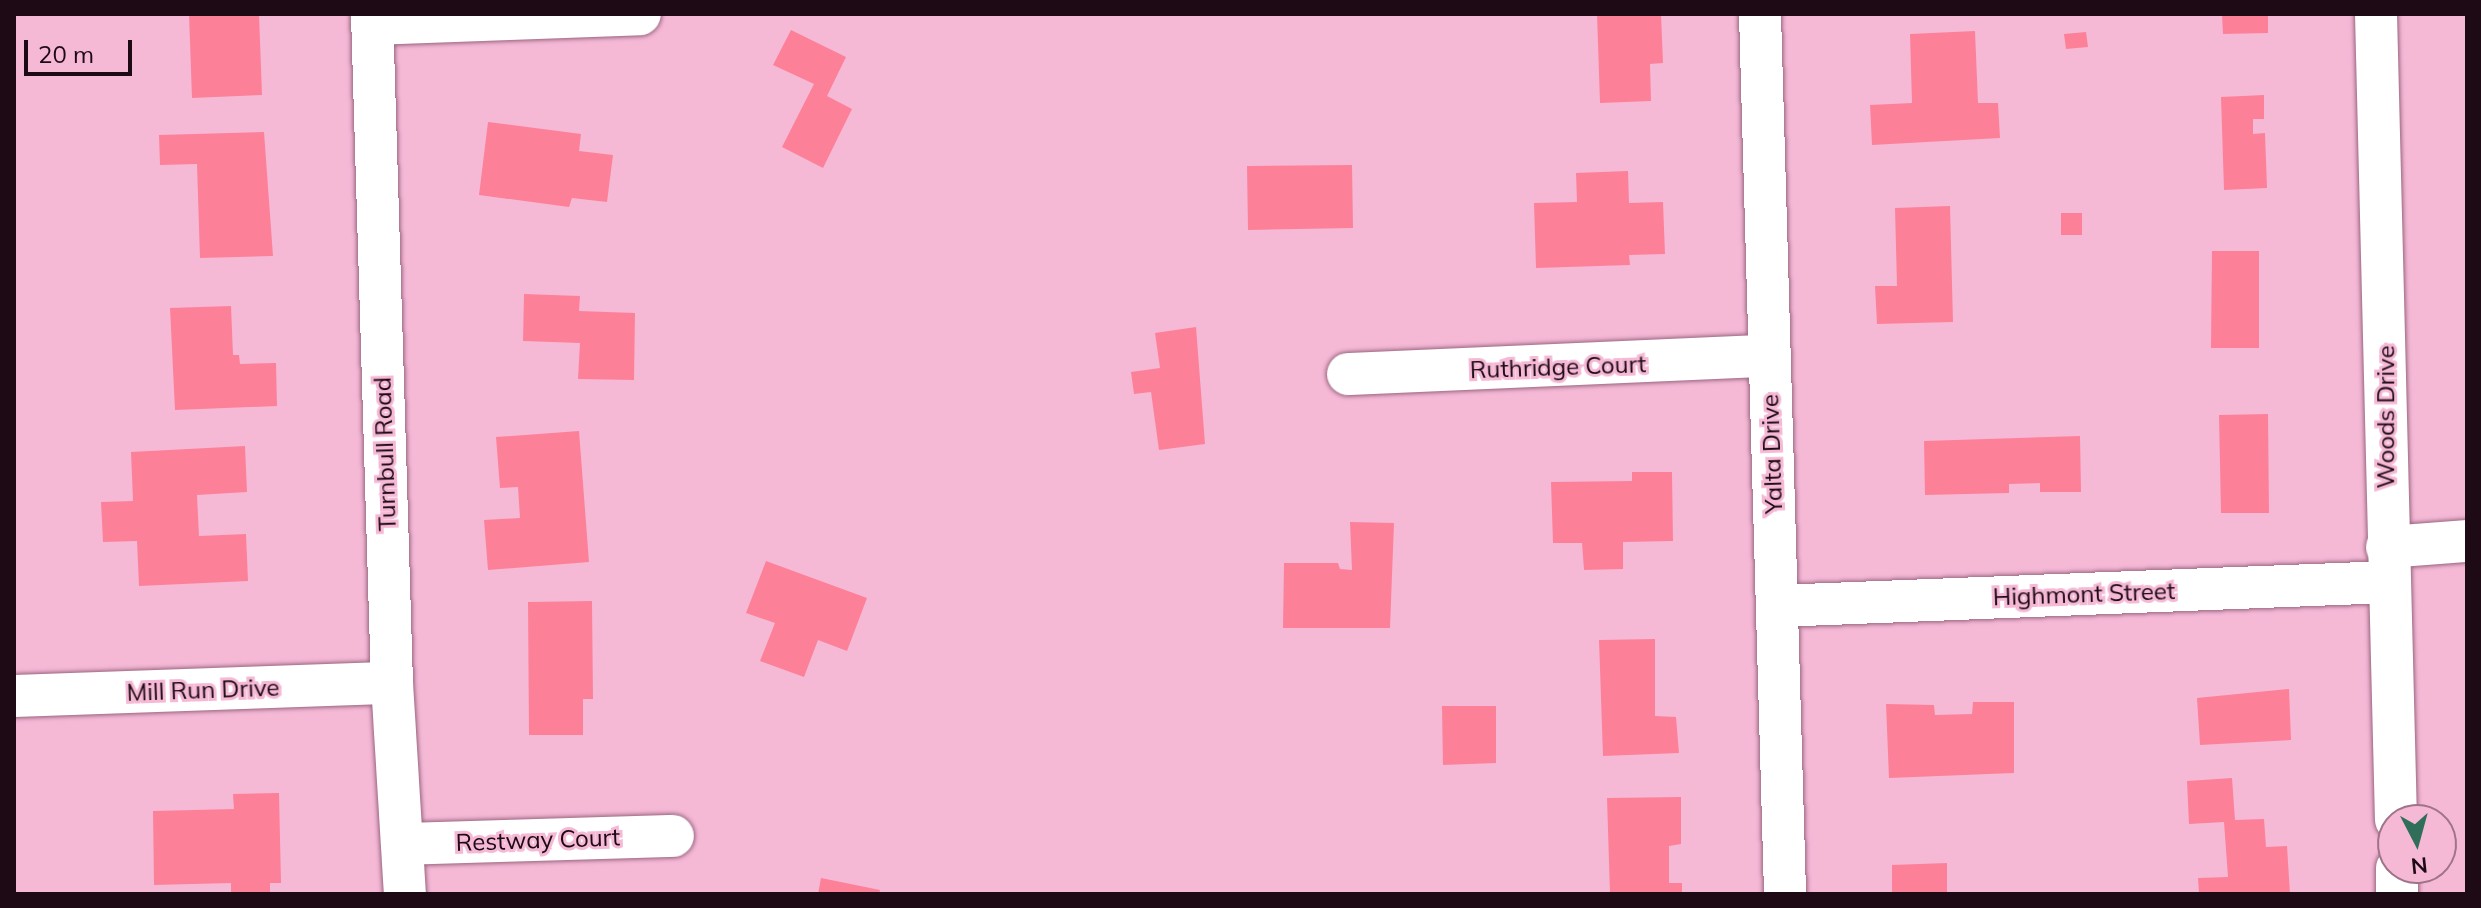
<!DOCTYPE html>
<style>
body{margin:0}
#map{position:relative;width:2481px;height:908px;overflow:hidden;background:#f5b9d6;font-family:Mulish,sans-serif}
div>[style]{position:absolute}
.building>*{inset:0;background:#fd8099}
.roads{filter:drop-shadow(0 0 2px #9b6680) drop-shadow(0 0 2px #9b6680)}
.street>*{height:42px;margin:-21px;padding:0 21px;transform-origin:21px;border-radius:21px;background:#fff}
span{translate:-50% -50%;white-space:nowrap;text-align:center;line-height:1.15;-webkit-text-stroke:6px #f5b9d6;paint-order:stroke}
.street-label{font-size:24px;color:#1e0a15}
.frame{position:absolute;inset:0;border:16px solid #1e0a15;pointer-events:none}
.north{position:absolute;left:2377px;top:804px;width:80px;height:80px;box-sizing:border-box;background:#f5b9d6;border:2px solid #9f7389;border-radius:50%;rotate:174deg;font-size:22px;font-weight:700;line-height:32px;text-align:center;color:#1e0a15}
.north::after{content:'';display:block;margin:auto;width:28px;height:36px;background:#316e5a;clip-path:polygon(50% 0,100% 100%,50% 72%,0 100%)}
.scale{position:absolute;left:24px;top:40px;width:108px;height:36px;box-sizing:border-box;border:4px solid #1e0a15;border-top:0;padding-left:10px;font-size:24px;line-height:28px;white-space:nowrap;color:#1e0a15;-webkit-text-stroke:6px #f5b9d6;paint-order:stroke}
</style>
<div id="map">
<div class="building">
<i style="clip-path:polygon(189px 14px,259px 14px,262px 95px,192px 98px)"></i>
<i style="clip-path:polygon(1597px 14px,1661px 14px,1663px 63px,1650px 64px,1651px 101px,1600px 103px)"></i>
<i style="clip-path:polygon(2222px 14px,2268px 14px,2268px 33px,2223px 34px)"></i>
<i style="clip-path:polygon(791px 30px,846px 57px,827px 96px,852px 109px,823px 168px,782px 147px,814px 84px,773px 65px)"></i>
<i style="clip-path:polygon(1975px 31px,1978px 103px,1998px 103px,2000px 138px,1872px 145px,1870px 105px,1912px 103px,1910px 34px)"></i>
<i style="clip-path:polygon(2086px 32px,2088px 47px,2066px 49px,2064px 34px)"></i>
<i style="clip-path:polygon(2264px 95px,2264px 119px,2253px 119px,2253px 134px,2265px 133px,2267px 188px,2224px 190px,2221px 97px)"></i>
<i style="clip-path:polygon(488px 122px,581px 134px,579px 151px,613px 155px,607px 202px,572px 198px,569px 207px,479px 195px)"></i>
<i style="clip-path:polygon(264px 132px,273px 256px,200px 258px,197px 164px,160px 165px,159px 135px)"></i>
<i style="clip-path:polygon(1352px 165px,1353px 228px,1248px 230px,1247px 166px)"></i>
<i style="clip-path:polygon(1628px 171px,1629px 203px,1663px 202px,1665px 254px,1629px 255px,1630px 265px,1536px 268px,1534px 203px,1577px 202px,1576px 173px)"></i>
<i style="clip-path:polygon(1950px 206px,1953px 322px,1877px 324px,1875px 286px,1897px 286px,1895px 208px)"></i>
<i style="clip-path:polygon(2061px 213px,2082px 213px,2082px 235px,2061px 235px)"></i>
<i style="clip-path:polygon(2212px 251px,2259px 251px,2259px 348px,2211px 348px)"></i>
<i style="clip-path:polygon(524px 294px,580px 296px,579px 311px,635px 313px,634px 380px,578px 379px,580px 343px,523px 341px)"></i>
<i style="clip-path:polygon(231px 306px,233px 355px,239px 355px,240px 364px,276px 363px,277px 406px,175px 410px,170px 308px)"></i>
<i style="clip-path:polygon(1196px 327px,1205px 444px,1159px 450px,1151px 392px,1134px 394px,1131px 372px,1160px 368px,1155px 333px)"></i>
<i style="clip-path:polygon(2268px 414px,2269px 513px,2221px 513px,2219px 415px)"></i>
<i style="clip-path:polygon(579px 431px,589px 562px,488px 570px,484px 520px,520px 518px,518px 487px,500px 488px,496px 437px)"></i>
<i style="clip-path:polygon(2080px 436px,2081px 492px,2040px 492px,2040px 483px,2009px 484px,2009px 493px,1925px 495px,1924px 441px)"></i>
<i style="clip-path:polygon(245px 446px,247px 492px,197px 495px,199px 536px,246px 534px,248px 581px,139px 586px,137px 541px,103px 542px,101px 502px,133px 501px,131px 452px)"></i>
<i style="clip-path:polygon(1632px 472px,1672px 472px,1673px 541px,1623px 542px,1623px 569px,1584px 570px,1582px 543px,1553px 543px,1551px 482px,1632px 481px)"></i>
<i style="clip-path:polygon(1350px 522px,1394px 523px,1390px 628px,1283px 628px,1284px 563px,1338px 563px,1340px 569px,1352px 570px)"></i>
<i style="clip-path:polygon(766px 561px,867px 598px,847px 651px,818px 640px,804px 677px,760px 661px,775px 623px,746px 613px)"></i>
<i style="clip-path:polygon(592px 601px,593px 699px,583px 699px,583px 735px,529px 735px,528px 602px)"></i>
<i style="clip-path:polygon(1655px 639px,1655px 716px,1676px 717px,1679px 753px,1603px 756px,1599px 640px)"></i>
<i style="clip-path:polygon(2289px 689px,2291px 740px,2200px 745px,2197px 698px)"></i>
<i style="clip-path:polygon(1973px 702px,2014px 702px,2014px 773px,1889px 778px,1886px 704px,1934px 705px,1935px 715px,1972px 714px)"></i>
<i style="clip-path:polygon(1442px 706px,1496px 706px,1496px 763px,1443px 765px)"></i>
<i style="clip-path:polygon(2232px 778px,2235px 820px,2264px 819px,2266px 847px,2287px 846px,2290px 894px,2199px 894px,2198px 878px,2228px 877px,2224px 822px,2189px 824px,2187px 781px)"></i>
<i style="clip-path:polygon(279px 793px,281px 883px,270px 883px,270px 894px,231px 894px,231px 883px,154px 885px,153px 811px,234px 809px,233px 794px)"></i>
<i style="clip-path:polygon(1681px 797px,1681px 844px,1669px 846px,1669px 883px,1682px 883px,1682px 894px,1610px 894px,1607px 798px)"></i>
<i style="clip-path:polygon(1947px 863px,1947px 894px,1892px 894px,1892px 865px)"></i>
<i style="clip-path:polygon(821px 878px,880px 890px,879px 894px,818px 894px)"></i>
</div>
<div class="roads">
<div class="street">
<i style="left:372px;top:14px;width:669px;rotate:88.29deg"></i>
<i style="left:392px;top:683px;width:211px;rotate:86.5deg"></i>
<i style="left:1760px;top:14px;width:880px;rotate:88.37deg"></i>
<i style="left:2376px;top:14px;width:806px;rotate:88.58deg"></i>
<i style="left:372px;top:24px;width:268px;rotate:-2.1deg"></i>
<i style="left:1348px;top:374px;width:420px;rotate:-2.5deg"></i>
<i style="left:2387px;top:547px;width:80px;rotate:-4.3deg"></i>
<i style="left:1778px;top:606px;width:611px;rotate:-2.25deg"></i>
<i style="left:14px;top:696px;width:378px;rotate:-2deg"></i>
<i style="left:402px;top:844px;width:271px;rotate:-1.7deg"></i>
<i style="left:2397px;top:868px;width:26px;rotate:90deg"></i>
</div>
</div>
<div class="street-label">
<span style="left:1558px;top:367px;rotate:-2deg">Ruthridge Court</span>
<span style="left:2386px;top:417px;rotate:-90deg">Woods Drive</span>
<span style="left:385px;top:454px;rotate:-92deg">Turnbull Road</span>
<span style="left:1772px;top:454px;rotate:-92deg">Yalta Drive</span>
<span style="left:2084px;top:594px;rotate:-2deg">Highmont Street</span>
<span style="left:203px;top:690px;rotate:-2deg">Mill Run Drive</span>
<span style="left:538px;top:840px;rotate:-2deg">Restway Court</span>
</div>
<div class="frame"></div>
<div class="north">N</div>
<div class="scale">20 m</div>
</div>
